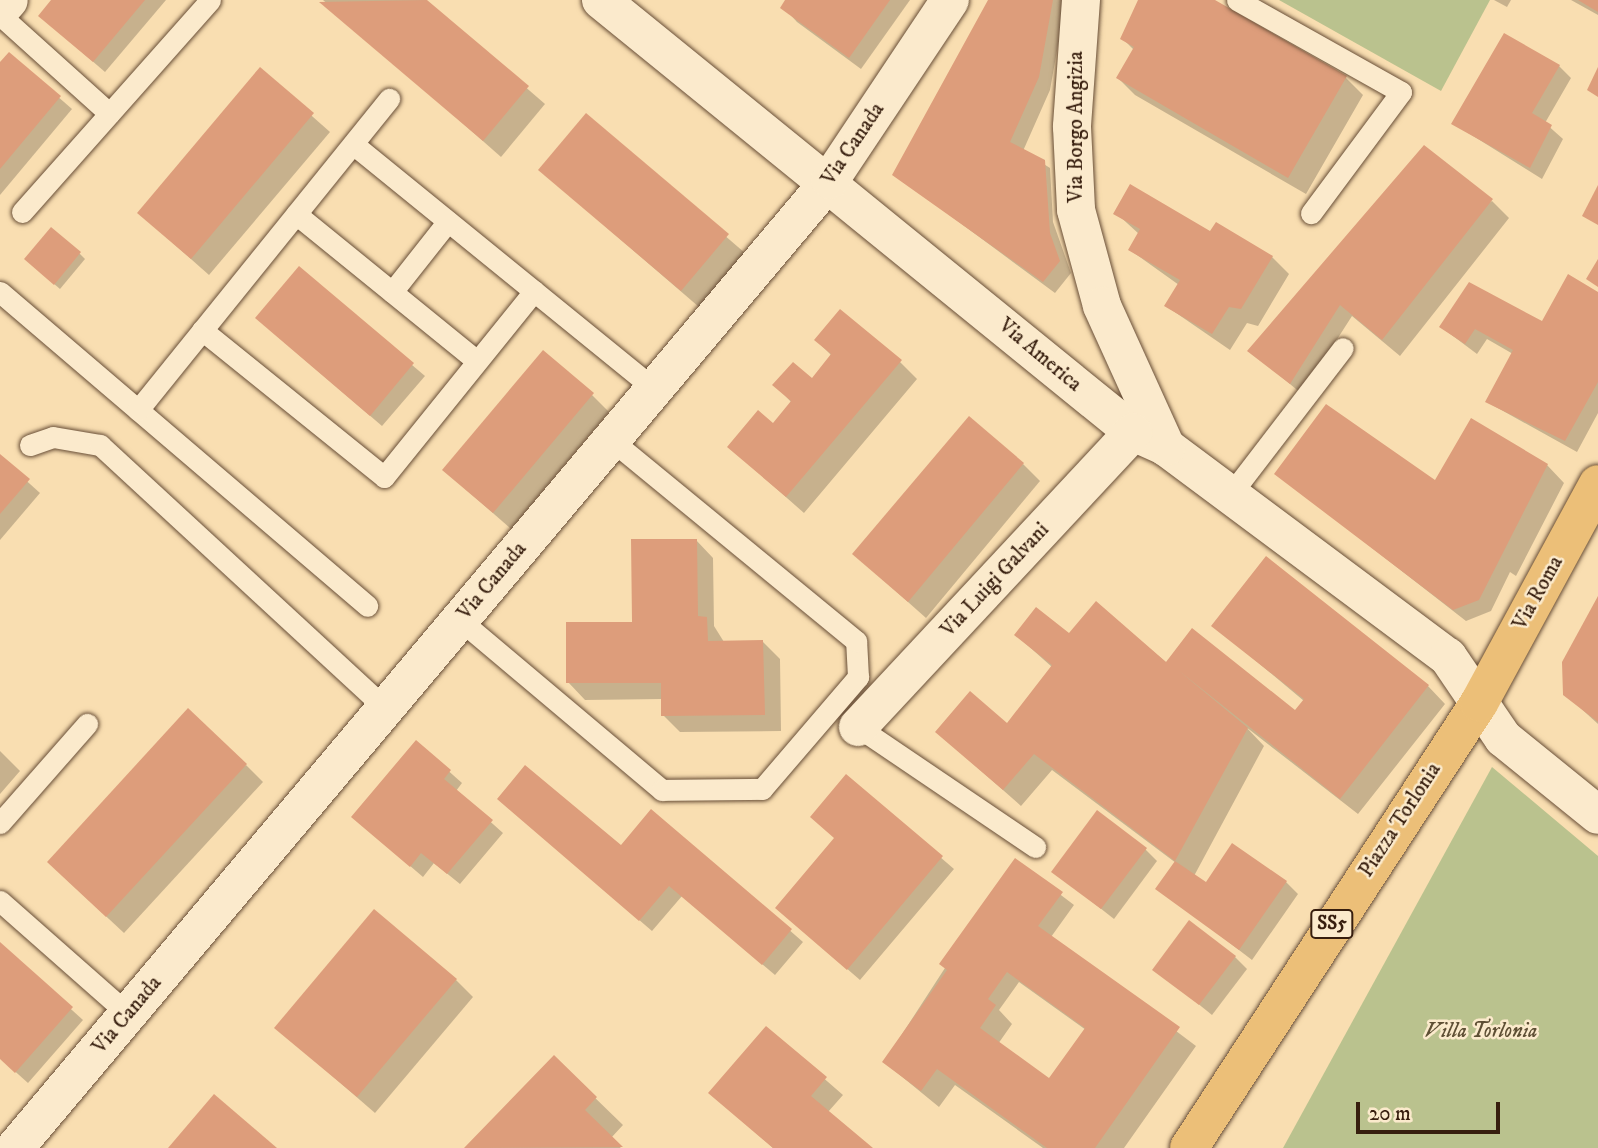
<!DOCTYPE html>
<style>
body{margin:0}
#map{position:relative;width:1598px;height:1148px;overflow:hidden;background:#f9deb1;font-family:"IM FELL DW Pica",serif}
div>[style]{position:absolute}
.green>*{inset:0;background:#bac28e}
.shadow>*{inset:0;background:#0003}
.building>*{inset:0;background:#dd9d7b}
.roads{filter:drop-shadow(0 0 2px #684e37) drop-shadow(0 0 2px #684e37)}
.lane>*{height:21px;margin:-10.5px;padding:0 10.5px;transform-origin:10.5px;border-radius:10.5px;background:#fbeacc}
.street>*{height:38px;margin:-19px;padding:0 19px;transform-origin:19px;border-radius:19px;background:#fbeacc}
.primary>*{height:38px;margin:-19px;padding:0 19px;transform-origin:19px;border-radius:19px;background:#ecbf78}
span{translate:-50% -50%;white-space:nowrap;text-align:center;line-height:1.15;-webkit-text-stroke:5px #fbeacc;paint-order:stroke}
.shield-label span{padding:2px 5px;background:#fbeacc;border:2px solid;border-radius:5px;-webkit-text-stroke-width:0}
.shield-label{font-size:19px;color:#371e0e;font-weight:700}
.street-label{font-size:21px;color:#371e0e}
.park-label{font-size:21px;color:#5e4f34;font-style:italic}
.scale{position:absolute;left:1356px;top:1102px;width:144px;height:32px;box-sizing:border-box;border:4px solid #371e0e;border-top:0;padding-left:9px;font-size:21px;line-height:24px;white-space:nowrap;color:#371e0e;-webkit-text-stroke:5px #fbeacc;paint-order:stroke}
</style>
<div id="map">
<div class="green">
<i style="clip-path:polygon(1279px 0,1490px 0,1441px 91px)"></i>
<i style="clip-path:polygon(1492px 767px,1598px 856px,1598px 1148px,1283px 1148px)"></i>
</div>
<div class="shadow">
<i style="clip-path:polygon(53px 0,166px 0,105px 72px,40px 16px)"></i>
<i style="clip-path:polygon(323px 0,425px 0,545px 104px,501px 157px)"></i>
<i style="clip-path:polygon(792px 0,910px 0,861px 69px,797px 22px,786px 10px)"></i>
<i style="clip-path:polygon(990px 0,1066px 0,1050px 90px,1023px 151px,1050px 168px,1053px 222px,1071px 273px,1055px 293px,894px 174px)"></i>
<i style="clip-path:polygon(1141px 0,1212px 0,1346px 78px,1363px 95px,1306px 194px,1135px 95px,1118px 78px,1134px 50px,1122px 38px)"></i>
<i style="clip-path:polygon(1494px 0,1511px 0,1507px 7px)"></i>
<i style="clip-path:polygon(1571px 0,1598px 0,1598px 15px)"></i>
<i style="clip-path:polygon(9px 54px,72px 109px,0 195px,0 65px)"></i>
<i style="clip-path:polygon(1559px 66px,1571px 78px,1545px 123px,1563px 139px,1542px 179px,1454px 124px)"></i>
<i style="clip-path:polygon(260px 70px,330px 132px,209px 275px,139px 213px)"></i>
<i style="clip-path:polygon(586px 116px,745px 253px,699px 307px,540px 170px)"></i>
<i style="clip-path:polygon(1492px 201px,1509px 218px,1400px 356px,1352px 316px,1302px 394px,1250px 351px)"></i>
<i style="clip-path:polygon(1116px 213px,1211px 233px,1272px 257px,1289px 274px,1258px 326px,1247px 323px,1230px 350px,1166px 306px,1179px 285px,1130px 250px,1139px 234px)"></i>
<i style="clip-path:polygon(79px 253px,85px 259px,60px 289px,32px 265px)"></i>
<i style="clip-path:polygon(299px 269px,425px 376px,382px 426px,270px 330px)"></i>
<i style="clip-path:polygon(1598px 294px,1598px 413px,1577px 452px,1487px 402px,1513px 354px,1487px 339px,1477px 354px,1441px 327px,1543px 324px)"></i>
<i style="clip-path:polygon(816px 340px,900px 362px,917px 379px,804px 513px,729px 447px,773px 426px,792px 403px,775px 385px,812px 380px,832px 356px)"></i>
<i style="clip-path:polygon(592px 395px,609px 412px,511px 529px,444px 470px)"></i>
<i style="clip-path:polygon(0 457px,40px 493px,0 540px)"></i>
<i style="clip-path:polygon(1023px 464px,1040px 481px,926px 618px,854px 554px)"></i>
<i style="clip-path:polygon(1547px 465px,1564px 483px,1516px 576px,1510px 572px,1491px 611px,1466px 621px,1277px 474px,1435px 482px)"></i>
<i style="clip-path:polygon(696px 540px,713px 558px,714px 626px,724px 642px,763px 642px,780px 659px,781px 731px,680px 732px,663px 715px,663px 699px,585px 700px,568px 682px,633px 624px)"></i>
<i style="clip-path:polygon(1598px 602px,1598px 724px,1565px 694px)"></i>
<i style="clip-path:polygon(1096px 604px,1167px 663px,1295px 713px,1304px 701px,1213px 625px,1428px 686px,1445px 704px,1358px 814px,1246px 727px,1264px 746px,1194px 876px,1207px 885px,1286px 882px,1298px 894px,1252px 960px,1158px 888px,1176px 863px,1052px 770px,1021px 806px,937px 732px,1007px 725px,1052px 667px,1016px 635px,1070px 636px)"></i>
<i style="clip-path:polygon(417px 743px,462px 783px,456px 791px,503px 833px,460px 884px,434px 863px,423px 877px,353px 817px)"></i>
<i style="clip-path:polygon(0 751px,20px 771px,0 794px)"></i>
<i style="clip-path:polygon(246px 765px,263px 782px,124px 933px,66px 879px)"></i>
<i style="clip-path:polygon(846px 776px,954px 869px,860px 980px,777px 908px,836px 839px)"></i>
<i style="clip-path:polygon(511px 810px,632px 857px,688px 842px,803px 942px,775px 975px,682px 896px,652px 931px)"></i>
<i style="clip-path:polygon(1145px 849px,1157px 861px,1114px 919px,1053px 871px)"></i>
<i style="clip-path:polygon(evenodd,1015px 860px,1074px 905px,1051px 937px,1196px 1046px,1124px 1148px,1043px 1148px,955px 1085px,939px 1107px,884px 1062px,1015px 860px,1019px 982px,1086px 1030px,1049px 1080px,998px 1044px,1012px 1024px,999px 1010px,1019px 982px)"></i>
<i style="clip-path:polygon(0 945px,83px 1020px,28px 1083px,0 1058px)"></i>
<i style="clip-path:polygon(1235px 957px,1247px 969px,1212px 1015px,1155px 969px)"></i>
<i style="clip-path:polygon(456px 980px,473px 997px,375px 1113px,277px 1028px)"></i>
<i style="clip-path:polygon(766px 1028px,843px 1095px,828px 1112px,870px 1148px,773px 1148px,711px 1093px)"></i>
<i style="clip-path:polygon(554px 1058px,623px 1125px,611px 1138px,621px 1148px,467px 1148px)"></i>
</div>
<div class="building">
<i style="clip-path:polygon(51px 0,145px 0,93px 62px,38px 16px)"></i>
<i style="clip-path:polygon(427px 0,529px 86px,483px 141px,319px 2px)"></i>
<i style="clip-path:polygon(785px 0,890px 0,849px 58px,780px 8px)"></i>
<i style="clip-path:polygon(988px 0,1053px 0,1039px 77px,1010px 142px,1045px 160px,1050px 233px,1060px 261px,1043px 282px,892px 175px)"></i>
<i style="clip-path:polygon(1138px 0,1215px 0,1347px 76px,1288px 178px,1116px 78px,1134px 47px,1120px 39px)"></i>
<i style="clip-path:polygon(1578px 0,1598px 0,1598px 12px)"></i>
<i style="clip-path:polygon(1504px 33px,1560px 65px,1532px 113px,1552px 125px,1530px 168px,1451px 124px)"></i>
<i style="clip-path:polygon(9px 52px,61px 96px,0 169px,0 62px)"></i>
<i style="clip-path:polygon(260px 67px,314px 113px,191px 259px,137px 213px)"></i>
<i style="clip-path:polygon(1598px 67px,1598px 97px,1587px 90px)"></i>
<i style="clip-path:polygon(586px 113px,729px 234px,681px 291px,538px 170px)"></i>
<i style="clip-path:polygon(1424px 145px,1493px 199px,1382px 340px,1340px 305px,1290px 384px,1247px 351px)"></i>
<i style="clip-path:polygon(1130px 184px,1210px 231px,1216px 222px,1273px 256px,1241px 309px,1229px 307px,1212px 334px,1164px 306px,1180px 280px,1128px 250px,1140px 229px,1113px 214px)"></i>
<i style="clip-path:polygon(1598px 185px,1598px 225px,1582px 216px)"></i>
<i style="clip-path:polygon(51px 227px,81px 252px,54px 285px,24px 259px)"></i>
<i style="clip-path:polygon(1598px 259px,1598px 287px,1586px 279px)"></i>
<i style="clip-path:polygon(299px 266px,414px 363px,370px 416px,255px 318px)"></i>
<i style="clip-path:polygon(1568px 274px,1598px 292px,1598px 382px,1565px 441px,1485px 402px,1513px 350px,1475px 329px,1465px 344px,1439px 327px,1469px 282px,1542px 321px)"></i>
<i style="clip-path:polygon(840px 309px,902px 360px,786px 497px,727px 447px,758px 410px,773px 423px,791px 401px,772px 385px,793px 362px,812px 378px,831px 354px,814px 340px)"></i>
<i style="clip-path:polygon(543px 350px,594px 393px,493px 513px,442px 470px)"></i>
<i style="clip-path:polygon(1326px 404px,1435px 480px,1471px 418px,1548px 464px,1479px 600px,1453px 610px,1274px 474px)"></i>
<i style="clip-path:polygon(969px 416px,1024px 463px,908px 602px,852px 554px)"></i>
<i style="clip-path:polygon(0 454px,30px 479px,0 514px)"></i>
<i style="clip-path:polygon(631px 539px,697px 539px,698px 616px,707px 617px,708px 641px,763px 640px,765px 715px,661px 716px,661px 683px,566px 683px,566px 622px,632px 622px)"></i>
<i style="clip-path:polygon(1266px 556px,1429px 685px,1340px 799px,1178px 670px,1248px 728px,1175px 861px,1034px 754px,1003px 790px,935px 732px,970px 691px,1007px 723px,1052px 665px,1014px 635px,1036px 607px,1069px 633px,1096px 601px,1166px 662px,1192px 628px,1295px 710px,1304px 699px,1211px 626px)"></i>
<i style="clip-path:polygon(1598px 596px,1598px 722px,1563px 695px,1562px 662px)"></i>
<i style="clip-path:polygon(188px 708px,247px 764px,106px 917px,47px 862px)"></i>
<i style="clip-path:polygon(416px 740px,451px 770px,444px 779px,493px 820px,447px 874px,421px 853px,410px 867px,351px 817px)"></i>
<i style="clip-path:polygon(525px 765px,621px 845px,651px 809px,792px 929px,762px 965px,669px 886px,639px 921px,497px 799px)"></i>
<i style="clip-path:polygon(846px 774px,943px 856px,847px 970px,775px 908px,834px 838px,810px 817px)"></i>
<i style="clip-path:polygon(1097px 810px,1147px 848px,1101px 909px,1051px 872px)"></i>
<i style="clip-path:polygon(1232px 843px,1287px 881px,1239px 950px,1155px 889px,1175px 861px,1206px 882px)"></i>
<i style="clip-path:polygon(evenodd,1015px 858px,1063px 892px,1038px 926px,1180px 1027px,1095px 1148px,1047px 1148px,937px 1069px,921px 1091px,882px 1062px,947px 970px,939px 964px,1015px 858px,1007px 972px,1085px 1028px,1049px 1078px,980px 1028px,996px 1005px,988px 999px,1007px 972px)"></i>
<i style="clip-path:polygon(374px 909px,457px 979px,357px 1097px,274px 1028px)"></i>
<i style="clip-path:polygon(1189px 920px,1236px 956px,1199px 1005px,1152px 970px)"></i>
<i style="clip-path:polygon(0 942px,73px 1007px,15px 1073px,0 1059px)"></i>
<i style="clip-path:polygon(766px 1026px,827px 1077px,811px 1096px,873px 1148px,773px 1148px,708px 1093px)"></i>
<i style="clip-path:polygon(554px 1055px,597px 1097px,585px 1110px,623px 1147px,464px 1148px)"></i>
<i style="clip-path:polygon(214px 1094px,277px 1148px,168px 1148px)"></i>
</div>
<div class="roads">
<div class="lane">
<i style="left:1237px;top:0;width:188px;rotate:29.3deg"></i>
<i style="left:1401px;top:92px;width:151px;rotate:126.6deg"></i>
<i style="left:0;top:15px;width:147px;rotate:42deg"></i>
<i style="left:353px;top:144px;width:389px;rotate:39.1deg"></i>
<i style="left:22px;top:212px;width:283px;rotate:-48.4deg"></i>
<i style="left:296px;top:214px;width:233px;rotate:39.1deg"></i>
<i style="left:0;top:292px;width:483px;rotate:40.5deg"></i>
<i style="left:392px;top:292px;width:90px;rotate:-51.7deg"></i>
<i style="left:202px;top:330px;width:234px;rotate:38.9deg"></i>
<i style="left:384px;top:477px;width:239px;rotate:-51.1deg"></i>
<i style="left:138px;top:410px;width:400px;rotate:-51.1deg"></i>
<i style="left:30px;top:445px;width:24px;rotate:-19deg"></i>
<i style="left:53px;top:437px;width:48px;rotate:9.7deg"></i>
<i style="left:100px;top:445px;width:388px;rotate:42.7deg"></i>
<i style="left:1230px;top:495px;width:185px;rotate:-52.5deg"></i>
<i style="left:460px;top:620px;width:264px;rotate:40.1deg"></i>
<i style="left:662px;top:790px;width:100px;rotate:-0.6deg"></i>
<i style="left:762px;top:789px;width:148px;rotate:-49.4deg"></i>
<i style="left:858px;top:677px;width:36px;rotate:-93deg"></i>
<i style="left:856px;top:641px;width:317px;rotate:-140.6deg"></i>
<i style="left:858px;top:727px;width:214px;rotate:34.1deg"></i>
<i style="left:0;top:823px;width:132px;rotate:-48.7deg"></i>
<i style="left:0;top:901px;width:171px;rotate:41.4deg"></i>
</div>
<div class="street">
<i style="left:601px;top:0;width:685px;rotate:39.08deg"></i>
<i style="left:1133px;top:432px;width:36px;rotate:24deg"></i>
<i style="left:1166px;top:447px;width:352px;rotate:36.7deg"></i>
<i style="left:1448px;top:657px;width:98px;rotate:55.8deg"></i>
<i style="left:1503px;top:738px;width:122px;rotate:39deg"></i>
<i style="left:1081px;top:0;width:127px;rotate:94.1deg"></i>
<i style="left:1072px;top:127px;width:83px;rotate:87.2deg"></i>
<i style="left:1076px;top:210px;width:99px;rotate:74.8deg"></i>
<i style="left:1102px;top:306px;width:155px;rotate:65.6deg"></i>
<i style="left:0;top:10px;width:13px;rotate:-48deg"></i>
<i style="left:858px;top:727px;width:403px;rotate:-47deg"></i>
<i style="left:15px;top:1148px;width:1265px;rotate:-49.9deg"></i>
<i style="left:830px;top:180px;width:216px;rotate:-56.3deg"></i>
</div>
<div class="primary">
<i style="left:1189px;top:1148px;width:531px;rotate:-56.91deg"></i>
<i style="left:1479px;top:703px;width:249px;rotate:-61.5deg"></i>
</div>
</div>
<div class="shield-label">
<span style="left:1332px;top:924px">SS5</span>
</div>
<div class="street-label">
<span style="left:1076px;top:127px;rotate:-90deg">Via Borgo Angizia</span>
<span style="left:853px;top:144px;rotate:-56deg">Via Canada</span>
<span style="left:1040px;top:355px;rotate:40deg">Via America</span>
<span style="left:995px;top:580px;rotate:-47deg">Via Luigi Galvani</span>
<span style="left:492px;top:581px;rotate:-50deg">Via Canada</span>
<span style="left:1538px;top:593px;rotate:-61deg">Via Roma</span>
<span style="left:1400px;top:820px;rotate:-57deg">Piazza Torlonia</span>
<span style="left:127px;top:1015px;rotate:-50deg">Via Canada</span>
</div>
<div class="park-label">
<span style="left:1481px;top:1031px">Villa Torlonia</span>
</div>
<div class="scale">20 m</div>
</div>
